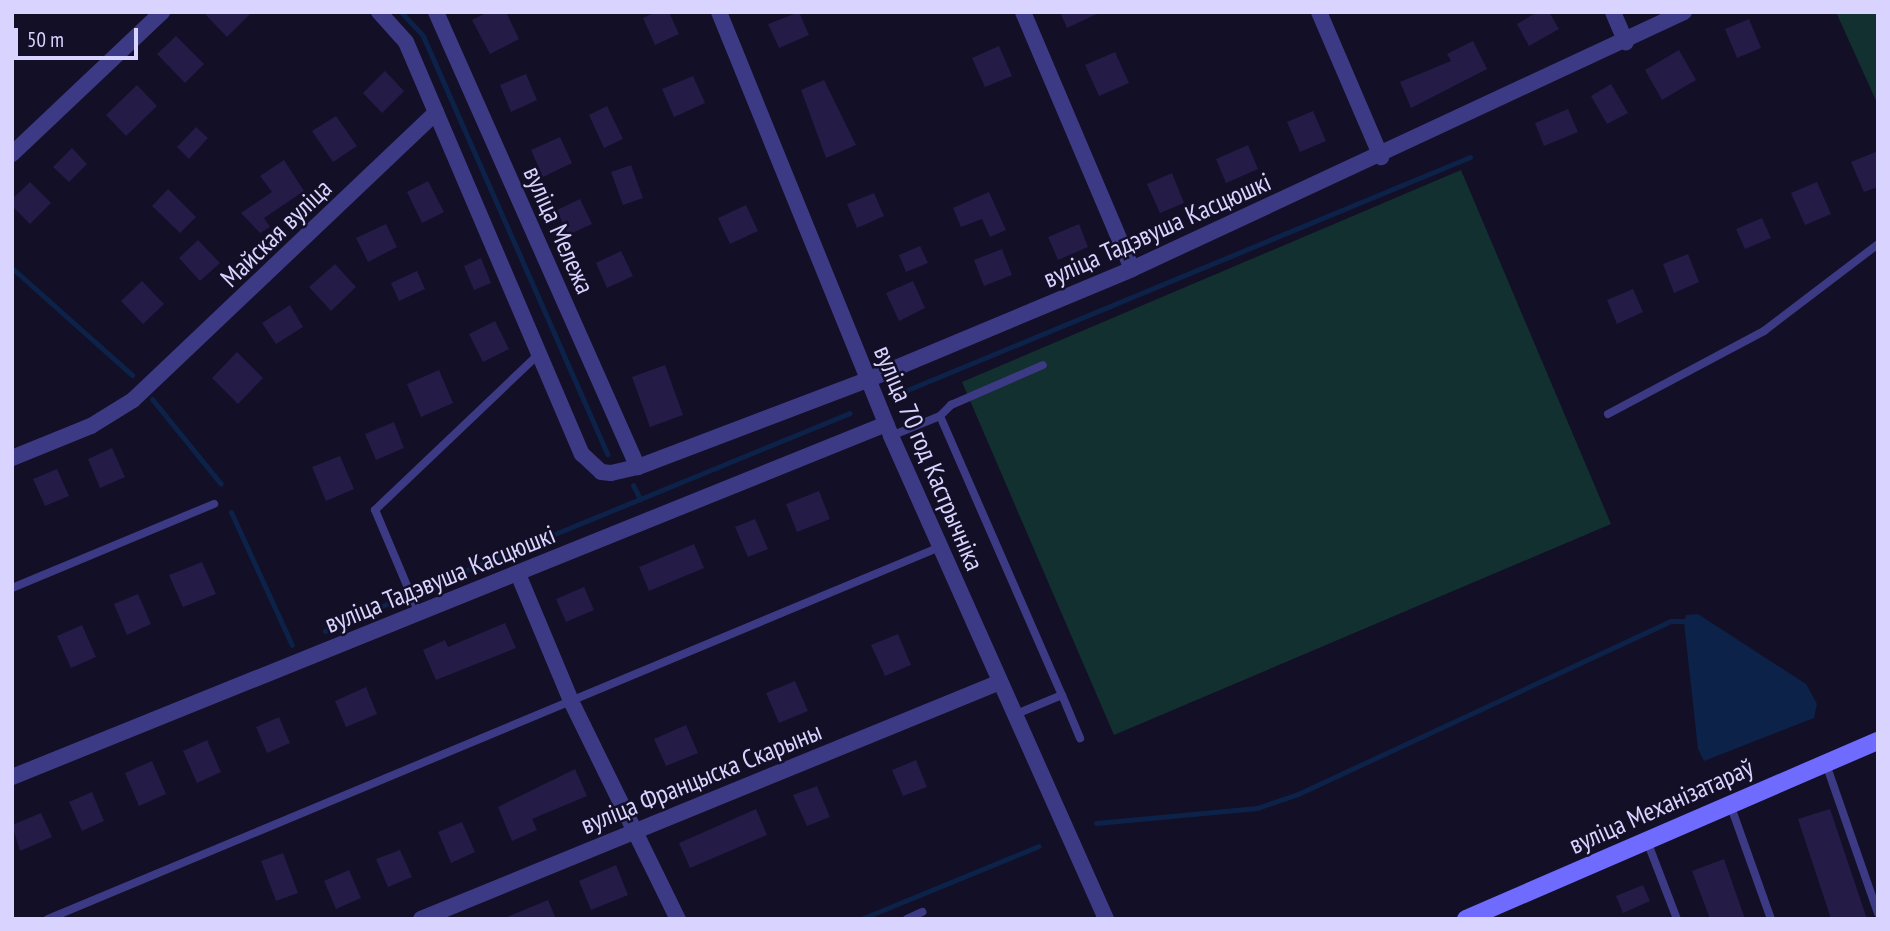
<!DOCTYPE html>
<meta charset="utf-8">
<style>
body{margin:0}
#map{position:relative;width:1890px;height:931px;overflow:hidden;background:#130f26;font-family:"PT Sans Narrow",sans-serif}
div>[style]{position:absolute}
.green>*{inset:0;background:#12302f}
.water>*{inset:0;background:#0c2248}
.stream>*{height:5px;margin:-2.5px;padding:0 2.5px;transform-origin:2.5px;border-radius:2.5px;background:#0c2248}
.building>*{inset:0;background:#241b47}
.lane>*{height:8px;margin:-4px;padding:0 4px;transform-origin:4px;border-radius:4px;background:#3d3a85}
.street>*{height:16px;margin:-8px;padding:0 8px;transform-origin:8px;border-radius:8px;background:#3d3a85}
.secondary>*{height:18px;margin:-9px;padding:0 9px;transform-origin:9px;border-radius:9px;background:#6f6bff}
span{translate:-50% -50%;white-space:nowrap;text-align:center;line-height:1.15;-webkit-text-stroke:5px #130f26;paint-order:stroke}
.street-label{font-size:26px;color:#d9d4ff}
.frame{position:absolute;inset:0;border:14px solid #d9d4ff;pointer-events:none}
.scale{position:absolute;left:14px;top:28px;width:124px;height:32px;box-sizing:border-box;border:4px solid #d9d4ff;border-top:0;padding-left:9px;font-size:21px;line-height:24px;white-space:nowrap;color:#d9d4ff;-webkit-text-stroke:5px #130f26;paint-order:stroke}
</style>
<div id="map">
<div class="green">
<i style="clip-path:polygon(1836px 12px,1878px 12px,1878px 105px)"></i>
<i style="clip-path:polygon(1461px 170px,1611px 524px,1114px 735px,962px 382px)"></i>
</div>
<div class="water">
<i style="clip-path:polygon(1698px 614px,1806px 684px,1817px 704px,1814px 718px,1704px 761px,1698px 749px,1684px 623px,1686px 615px)"></i>
</div>
<div class="stream">
<i style="left:401px;top:12px;width:33px;rotate:47deg"></i>
<i style="left:423px;top:36px;width:457px;rotate:66.2deg"></i>
<i style="left:12px;top:268px;width:161px;rotate:41.7deg"></i>
<i style="left:900px;top:393px;width:617px;rotate:-22.49deg"></i>
<i style="left:152px;top:399px;width:109px;rotate:50.9deg"></i>
<i style="left:633px;top:485px;width:16px;rotate:63deg"></i>
<i style="left:231px;top:512px;width:146px;rotate:65.4deg"></i>
<i style="left:423px;top:588px;width:461px;rotate:-22.3deg"></i>
<i style="left:325px;top:631px;width:70px;rotate:-23.6deg"></i>
<i style="left:1096px;top:823px;width:162px;rotate:-5.3deg"></i>
<i style="left:1257px;top:808px;width:43px;rotate:-18.9deg"></i>
<i style="left:1298px;top:794px;width:410px;rotate:-24.9deg"></i>
<i style="left:1670px;top:621px;width:21px"></i>
<i style="left:861px;top:919px;width:192px;rotate:-22.3deg"></i>
</div>
<div class="building">
<i style="clip-path:polygon(203px 12px,252px 12px,227px 37px)"></i>
<i style="clip-path:polygon(488px 12px,506px 12px,519px 39px,490px 54px,472px 20px)"></i>
<i style="clip-path:polygon(656px 12px,669px 12px,679px 34px,655px 45px,643px 18px)"></i>
<i style="clip-path:polygon(799px 12px,809px 35px,779px 48px,768px 24px)"></i>
<i style="clip-path:polygon(1060px 12px,1101px 12px,1067px 28px)"></i>
<i style="clip-path:polygon(1537px 12px,1549px 12px,1559px 29px,1529px 46px,1517px 24px)"></i>
<i style="clip-path:polygon(1749px 19px,1761px 48px,1737px 58px,1725px 29px)"></i>
<i style="clip-path:polygon(176px 36px,204px 64px,185px 83px,157px 54px)"></i>
<i style="clip-path:polygon(1473px 41px,1487px 69px,1411px 108px,1400px 82px,1451px 61px,1447px 54px)"></i>
<i style="clip-path:polygon(999px 46px,1012px 76px,985px 87px,972px 58px)"></i>
<i style="clip-path:polygon(1679px 50px,1696px 80px,1662px 100px,1645px 70px)"></i>
<i style="clip-path:polygon(1115px 52px,1129px 83px,1099px 96px,1085px 65px)"></i>
<i style="clip-path:polygon(385px 71px,404px 91px,382px 113px,363px 93px)"></i>
<i style="clip-path:polygon(526px 74px,537px 100px,511px 112px,500px 85px)"></i>
<i style="clip-path:polygon(693px 76px,705px 103px,674px 117px,662px 89px)"></i>
<i style="clip-path:polygon(824px 80px,856px 145px,826px 158px,801px 90px)"></i>
<i style="clip-path:polygon(1611px 84px,1628px 113px,1607px 124px,1591px 96px)"></i>
<i style="clip-path:polygon(137px 85px,157px 106px,126px 136px,106px 115px)"></i>
<i style="clip-path:polygon(607px 106px,623px 139px,604px 148px,589px 115px)"></i>
<i style="clip-path:polygon(1568px 109px,1578px 132px,1544px 146px,1535px 123px)"></i>
<i style="clip-path:polygon(1313px 111px,1326px 141px,1300px 152px,1287px 122px)"></i>
<i style="clip-path:polygon(336px 116px,357px 146px,333px 162px,312px 131px)"></i>
<i style="clip-path:polygon(196px 127px,208px 138px,189px 159px,177px 147px)"></i>
<i style="clip-path:polygon(560px 137px,572px 163px,543px 177px,531px 150px)"></i>
<i style="clip-path:polygon(1248px 145px,1258px 169px,1226px 183px,1216px 159px)"></i>
<i style="clip-path:polygon(72px 148px,87px 164px,69px 182px,53px 167px)"></i>
<i style="clip-path:polygon(1878px 151px,1878px 187px,1864px 192px,1851px 162px)"></i>
<i style="clip-path:polygon(284px 160px,304px 191px,264px 218px,270px 227px,260px 233px,241px 213px,272px 192px,260px 176px)"></i>
<i style="clip-path:polygon(631px 165px,643px 198px,623px 205px,611px 172px)"></i>
<i style="clip-path:polygon(1172px 173px,1184px 203px,1160px 213px,1147px 184px)"></i>
<i style="clip-path:polygon(428px 181px,444px 212px,422px 223px,407px 192px)"></i>
<i style="clip-path:polygon(30px 182px,51px 203px,30px 224px,12px 206px,12px 199px)"></i>
<i style="clip-path:polygon(1817px 182px,1831px 214px,1805px 225px,1791px 193px)"></i>
<i style="clip-path:polygon(168px 189px,196px 217px,180px 233px,152px 206px)"></i>
<i style="clip-path:polygon(989px 192px,1006px 230px,990px 237px,982px 219px,961px 227px,953px 208px)"></i>
<i style="clip-path:polygon(874px 193px,884px 216px,857px 228px,847px 204px)"></i>
<i style="clip-path:polygon(580px 199px,592px 224px,568px 235px,557px 210px)"></i>
<i style="clip-path:polygon(746px 205px,758px 231px,730px 244px,718px 218px)"></i>
<i style="clip-path:polygon(1762px 218px,1771px 238px,1745px 249px,1736px 229px)"></i>
<i style="clip-path:polygon(386px 224px,397px 247px,368px 262px,356px 238px)"></i>
<i style="clip-path:polygon(1079px 224px,1088px 247px,1058px 260px,1048px 237px)"></i>
<i style="clip-path:polygon(198px 240px,220px 263px,200px 281px,179px 258px)"></i>
<i style="clip-path:polygon(920px 246px,928px 263px,906px 272px,899px 255px)"></i>
<i style="clip-path:polygon(1002px 249px,1012px 275px,984px 286px,974px 260px)"></i>
<i style="clip-path:polygon(621px 251px,633px 276px,607px 288px,596px 263px)"></i>
<i style="clip-path:polygon(1688px 254px,1699px 282px,1674px 293px,1663px 264px)"></i>
<i style="clip-path:polygon(481px 258px,491px 283px,474px 290px,464px 266px)"></i>
<i style="clip-path:polygon(335px 264px,356px 287px,331px 311px,309px 287px)"></i>
<i style="clip-path:polygon(417px 271px,425px 289px,399px 301px,391px 283px)"></i>
<i style="clip-path:polygon(142px 281px,164px 304px,143px 324px,121px 301px)"></i>
<i style="clip-path:polygon(913px 281px,925px 308px,899px 321px,886px 293px)"></i>
<i style="clip-path:polygon(1633px 289px,1643px 312px,1617px 324px,1607px 300px)"></i>
<i style="clip-path:polygon(290px 305px,303px 327px,276px 344px,262px 323px)"></i>
<i style="clip-path:polygon(495px 321px,509px 349px,483px 362px,469px 334px)"></i>
<i style="clip-path:polygon(237px 352px,263px 378px,238px 404px,212px 378px)"></i>
<i style="clip-path:polygon(665px 365px,683px 415px,650px 427px,632px 377px)"></i>
<i style="clip-path:polygon(439px 370px,453px 403px,421px 417px,407px 384px)"></i>
<i style="clip-path:polygon(394px 422px,404px 448px,376px 460px,365px 434px)"></i>
<i style="clip-path:polygon(112px 448px,125px 477px,100px 488px,88px 459px)"></i>
<i style="clip-path:polygon(340px 456px,354px 489px,326px 501px,312px 467px)"></i>
<i style="clip-path:polygon(57px 469px,69px 496px,45px 506px,33px 479px)"></i>
<i style="clip-path:polygon(819px 491px,830px 519px,797px 532px,786px 504px)"></i>
<i style="clip-path:polygon(755px 519px,768px 549px,748px 557px,735px 527px)"></i>
<i style="clip-path:polygon(694px 544px,704px 568px,649px 591px,639px 567px)"></i>
<i style="clip-path:polygon(202px 562px,216px 594px,183px 607px,169px 575px)"></i>
<i style="clip-path:polygon(584px 587px,594px 610px,566px 622px,556px 599px)"></i>
<i style="clip-path:polygon(138px 594px,151px 624px,127px 635px,114px 604px)"></i>
<i style="clip-path:polygon(505px 623px,516px 648px,436px 680px,423px 650px,445px 640px,448px 647px)"></i>
<i style="clip-path:polygon(82px 625px,96px 657px,71px 668px,57px 636px)"></i>
<i style="clip-path:polygon(898px 634px,911px 665px,885px 676px,871px 645px)"></i>
<i style="clip-path:polygon(795px 681px,808px 711px,779px 723px,766px 693px)"></i>
<i style="clip-path:polygon(366px 687px,377px 714px,346px 727px,335px 701px)"></i>
<i style="clip-path:polygon(279px 717px,290px 743px,267px 753px,256px 727px)"></i>
<i style="clip-path:polygon(686px 725px,698px 753px,666px 766px,654px 739px)"></i>
<i style="clip-path:polygon(207px 740px,221px 772px,197px 783px,183px 751px)"></i>
<i style="clip-path:polygon(916px 760px,927px 787px,903px 796px,892px 770px)"></i>
<i style="clip-path:polygon(152px 761px,166px 794px,139px 806px,125px 773px)"></i>
<i style="clip-path:polygon(575px 769px,587px 796px,532px 819px,537px 830px,512px 841px,498px 807px)"></i>
<i style="clip-path:polygon(817px 786px,830px 817px,807px 826px,793px 795px)"></i>
<i style="clip-path:polygon(92px 792px,104px 821px,82px 831px,69px 802px)"></i>
<i style="clip-path:polygon(756px 809px,767px 835px,690px 868px,679px 843px)"></i>
<i style="clip-path:polygon(1830px 809px,1867px 919px,1831px 919px,1798px 819px)"></i>
<i style="clip-path:polygon(41px 813px,52px 837px,20px 851px,12px 825px)"></i>
<i style="clip-path:polygon(462px 822px,475px 852px,451px 863px,438px 832px)"></i>
<i style="clip-path:polygon(400px 850px,412px 877px,388px 887px,376px 859px)"></i>
<i style="clip-path:polygon(283px 853px,298px 893px,276px 901px,261px 861px)"></i>
<i style="clip-path:polygon(1724px 859px,1745px 919px,1710px 919px,1692px 871px)"></i>
<i style="clip-path:polygon(616px 865px,628px 895px,591px 910px,579px 881px)"></i>
<i style="clip-path:polygon(349px 870px,361px 898px,336px 909px,324px 881px)"></i>
<i style="clip-path:polygon(1643px 885px,1650px 901px,1623px 913px,1616px 896px)"></i>
<i style="clip-path:polygon(548px 900px,556px 919px,502px 919px)"></i>
</div>
<div class="lane">
<i style="left:1608px;top:414px;width:177px;rotate:-28deg"></i>
<i style="left:1764px;top:331px;width:143px;rotate:-37.3deg"></i>
<i style="left:940px;top:416px;width:16px;rotate:-45deg"></i>
<i style="left:951px;top:405px;width:100px;rotate:-23.5deg"></i>
<i style="left:891px;top:436px;width:53px;rotate:-22.2deg"></i>
<i style="left:940px;top:416px;width:305px;rotate:66.4deg"></i>
<i style="left:1062px;top:695px;width:52px;rotate:157.4deg"></i>
<i style="left:12px;top:588px;width:219px;rotate:-22.6deg"></i>
<i style="left:419px;top:614px;width:113px;rotate:-112.9deg"></i>
<i style="left:375px;top:510px;width:226px;rotate:-43.6deg"></i>
<i style="left:1062px;top:695px;width:47px;rotate:67.3deg"></i>
<i style="left:1826px;top:764px;width:158px;rotate:70.8deg"></i>
<i style="left:1730px;top:804px;width:122px;rotate:70.4deg"></i>
<i style="left:1647px;top:841px;width:84px;rotate:69deg"></i>
<i style="left:48px;top:919px;width:966px;rotate:-22.64deg"></i>
<i style="left:907px;top:919px;width:17px;rotate:-25deg"></i>
</div>
<div class="street">
<i style="left:379px;top:12px;width:40px;rotate:48deg"></i>
<i style="left:406px;top:42px;width:448px;rotate:66.9deg"></i>
<i style="left:582px;top:454px;width:26px;rotate:43deg"></i>
<i style="left:601px;top:472px;width:10px;rotate:6deg"></i>
<i style="left:611px;top:473px;width:28px;rotate:-13deg"></i>
<i style="left:638px;top:467px;width:245px;rotate:-20.8deg"></i>
<i style="left:867px;top:380px;width:287px;rotate:-22.7deg"></i>
<i style="left:1132px;top:269px;width:609px;rotate:-24.97deg"></i>
<i style="left:436px;top:12px;width:498px;rotate:66.1deg"></i>
<i style="left:719px;top:12px;width:458px;rotate:67.9deg"></i>
<i style="left:891px;top:436px;width:529px;rotate:66deg"></i>
<i style="left:1023px;top:12px;width:279px;rotate:67deg"></i>
<i style="left:1319px;top:12px;width:158px;rotate:66.8deg"></i>
<i style="left:1613px;top:12px;width:33px;rotate:67deg"></i>
<i style="left:12px;top:154px;width:207px;rotate:-43.4deg"></i>
<i style="left:12px;top:458px;width:85px;rotate:-22.1deg"></i>
<i style="left:91px;top:426px;width:49px;rotate:-31.8deg"></i>
<i style="left:133px;top:400px;width:418px;rotate:-43.5deg"></i>
<i style="left:518px;top:574px;width:138px;rotate:67.3deg"></i>
<i style="left:571px;top:701px;width:243px;rotate:63.9deg"></i>
<i style="left:12px;top:777px;width:943px;rotate:-21.99deg"></i>
<i style="left:421px;top:919px;width:626px;rotate:-22.26deg"></i>
</div>
<div class="secondary">
<i style="left:1466px;top:919px;width:449px;rotate:-23.4deg"></i>
</div>
<div class="street-label">
<span style="left:559px;top:230px;rotate:66deg">вуліца Мележа</span>
<span style="left:1157px;top:230px;rotate:-24deg">вуліца Тадэвуша Касцюшкі</span>
<span style="left:276px;top:233px;rotate:-44deg">Майская вуліца</span>
<span style="left:929px;top:458px;rotate:67deg">вуліца 70 год Кастрычніка</span>
<span style="left:440px;top:579px;rotate:-22deg">вуліца Тадэвуша Касцюшкі</span>
<span style="left:701px;top:778px;rotate:-22deg">вуліца Францыска Скарыны</span>
<span style="left:1661px;top:806px;rotate:-24deg">вуліца Механізатараў</span>
</div>
<div class="frame"></div>
<div class="scale">50 m</div>
</div>
